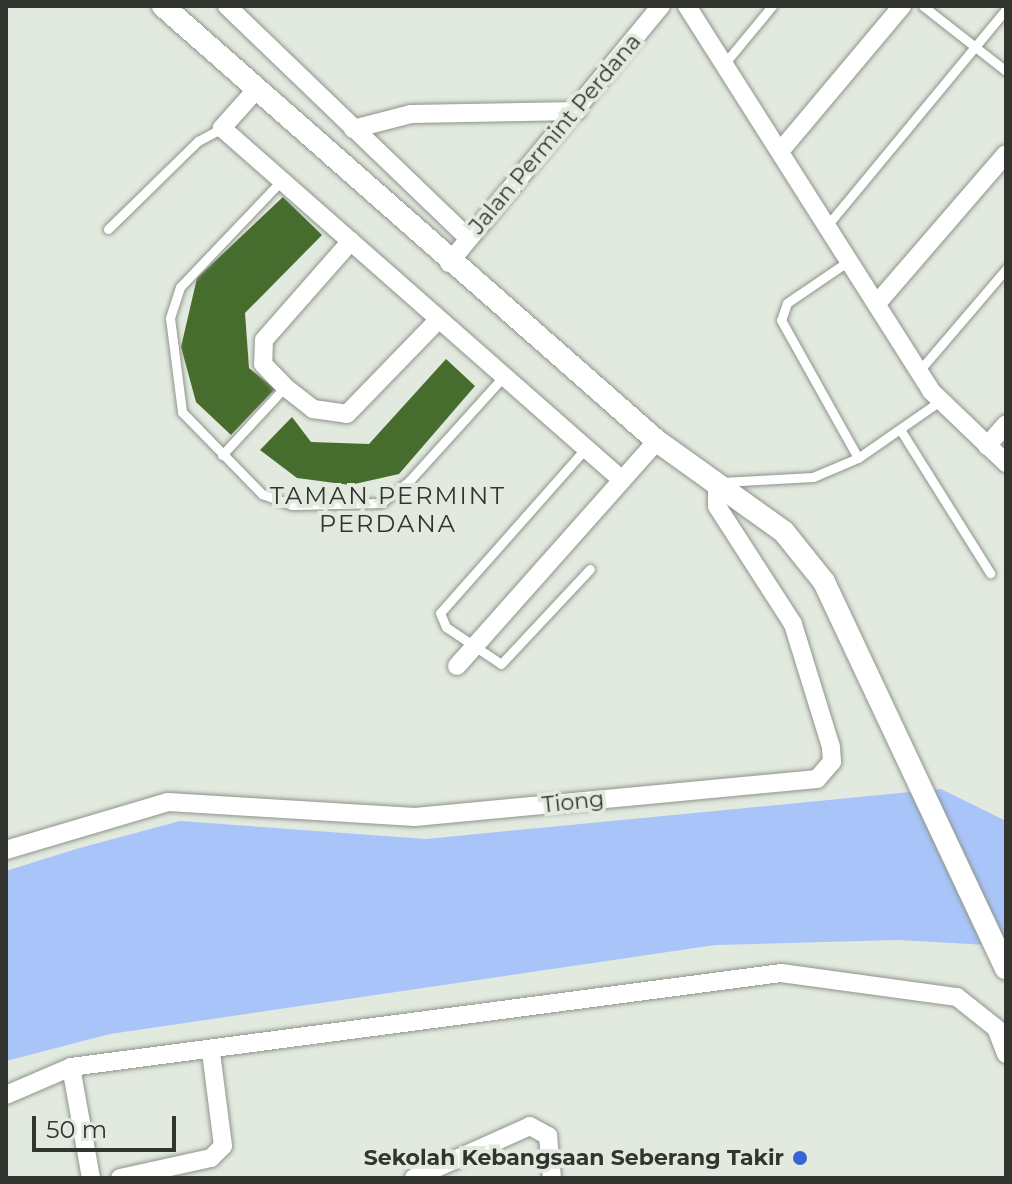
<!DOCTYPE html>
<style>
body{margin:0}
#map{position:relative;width:1012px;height:1184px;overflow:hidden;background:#e2e9de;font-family:Montserrat,sans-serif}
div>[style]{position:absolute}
.water>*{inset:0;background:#a9c4f9}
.building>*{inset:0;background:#466c2e}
.roads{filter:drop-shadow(0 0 2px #8d948a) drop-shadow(0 0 2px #8d948a)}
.service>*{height:9px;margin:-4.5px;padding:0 4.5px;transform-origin:4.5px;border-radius:4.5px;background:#fff}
.minor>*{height:18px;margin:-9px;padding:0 9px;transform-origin:9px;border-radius:9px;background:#fff}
.tertiary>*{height:22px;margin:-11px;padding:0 11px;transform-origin:11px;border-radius:11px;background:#fff}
.dots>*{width:22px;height:22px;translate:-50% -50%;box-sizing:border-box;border:4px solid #e2e9de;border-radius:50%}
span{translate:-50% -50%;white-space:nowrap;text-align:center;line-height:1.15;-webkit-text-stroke:8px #e2e9de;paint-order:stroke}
.street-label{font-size:22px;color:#31342f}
.poi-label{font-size:22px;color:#31342f;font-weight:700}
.right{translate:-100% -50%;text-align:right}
.neighbourhood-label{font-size:24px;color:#31342f;letter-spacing:2px}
.frame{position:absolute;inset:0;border:8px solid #31342f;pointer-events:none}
.scale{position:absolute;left:32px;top:1116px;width:144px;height:36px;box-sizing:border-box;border:4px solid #31342f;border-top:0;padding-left:10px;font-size:24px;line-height:28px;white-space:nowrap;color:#31342f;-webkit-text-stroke:6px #e2e9de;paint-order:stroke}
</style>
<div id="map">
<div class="water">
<i style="clip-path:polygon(941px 789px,1006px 821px,1006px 946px,898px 940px,715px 945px,110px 1034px,6px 1061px,6px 871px,76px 849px,180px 821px,426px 839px)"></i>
</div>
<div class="building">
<i style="clip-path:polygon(283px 197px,322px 235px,245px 313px,249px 368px,275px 389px,231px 435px,196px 402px,181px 347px,197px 278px)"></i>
<i style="clip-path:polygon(446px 359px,475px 386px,399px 474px,350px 485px,297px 478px,260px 450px,292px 417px,311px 442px,369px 444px)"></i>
</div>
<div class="roads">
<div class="service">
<i style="left:923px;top:6px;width:105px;rotate:38.1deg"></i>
<i style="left:725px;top:63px;width:74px;rotate:-50.5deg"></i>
<i style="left:282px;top:180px;width:148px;rotate:133.6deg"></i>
<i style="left:180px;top:287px;width:33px;rotate:108deg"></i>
<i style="left:170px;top:318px;width:95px;rotate:82.7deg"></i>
<i style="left:182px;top:412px;width:115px;rotate:45.7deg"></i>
<i style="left:262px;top:494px;width:32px;rotate:20deg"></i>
<i style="left:292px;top:505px;width:89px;rotate:-1.3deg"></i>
<i style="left:381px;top:503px;width:37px;rotate:-38deg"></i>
<i style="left:410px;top:480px;width:140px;rotate:-47.9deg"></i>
<i style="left:830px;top:222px;width:276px;rotate:-50.4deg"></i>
<i style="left:108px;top:229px;width:126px;rotate:-44.4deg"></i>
<i style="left:198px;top:141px;width:27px;rotate:-28deg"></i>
<i style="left:850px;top:260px;width:76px;rotate:145.7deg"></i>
<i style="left:787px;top:303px;width:18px;rotate:109deg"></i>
<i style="left:781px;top:320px;width:158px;rotate:60.8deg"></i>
<i style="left:919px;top:371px;width:134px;rotate:-49.5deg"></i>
<i style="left:901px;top:431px;width:168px;rotate:57.9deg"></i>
<i style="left:586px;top:448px;width:220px;rotate:131.5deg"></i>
<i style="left:440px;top:613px;width:15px;rotate:67deg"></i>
<i style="left:446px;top:627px;width:66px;rotate:33.9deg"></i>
<i style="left:501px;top:664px;width:130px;rotate:-46.9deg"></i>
<i style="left:222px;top:455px;width:93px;rotate:-47.2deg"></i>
<i style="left:722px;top:482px;width:91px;rotate:-3.1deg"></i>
<i style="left:813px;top:477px;width:49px;rotate:-22.9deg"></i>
<i style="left:858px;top:458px;width:100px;rotate:-34.8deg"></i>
</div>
<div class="minor">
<i style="left:227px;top:6px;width:335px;rotate:43.9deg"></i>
<i style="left:687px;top:6px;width:456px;rotate:57.6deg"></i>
<i style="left:931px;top:391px;width:104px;rotate:43.8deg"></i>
<i style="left:255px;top:91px;width:50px;rotate:131.7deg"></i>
<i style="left:222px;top:128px;width:533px;rotate:41.35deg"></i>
<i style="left:353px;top:129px;width:60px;rotate:-14.5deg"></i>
<i style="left:411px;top:114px;width:166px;rotate:-1deg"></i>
<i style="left:782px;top:149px;width:187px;rotate:-50deg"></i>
<i style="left:351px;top:241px;width:132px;rotate:131.3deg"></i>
<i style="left:264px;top:340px;width:24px;rotate:92deg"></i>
<i style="left:263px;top:364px;width:32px;rotate:46deg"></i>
<i style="left:285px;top:387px;width:36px;rotate:38deg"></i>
<i style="left:313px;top:409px;width:34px;rotate:8deg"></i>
<i style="left:347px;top:414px;width:132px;rotate:-45.9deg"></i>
<i style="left:449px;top:263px;width:333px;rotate:-50.5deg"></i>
<i style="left:879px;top:301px;width:194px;rotate:-49.2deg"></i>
<i style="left:987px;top:446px;width:29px;rotate:-49deg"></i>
<i style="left:457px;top:666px;width:301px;rotate:-48.4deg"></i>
<i style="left:6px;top:850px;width:169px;rotate:-16.5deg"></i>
<i style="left:168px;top:802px;width:247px;rotate:3.5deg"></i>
<i style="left:415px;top:817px;width:404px;rotate:-5.4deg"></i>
<i style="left:817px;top:779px;width:23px;rotate:-49deg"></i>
<i style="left:832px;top:762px;width:15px;rotate:-94deg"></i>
<i style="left:831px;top:747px;width:129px;rotate:-107.2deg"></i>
<i style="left:793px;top:624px;width:140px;rotate:-122.8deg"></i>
<i style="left:717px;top:506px;width:23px;rotate:-90deg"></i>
<i style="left:71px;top:1067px;width:113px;rotate:79.8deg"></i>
<i style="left:6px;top:1095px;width:71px;rotate:-23.3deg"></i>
<i style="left:71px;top:1067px;width:716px;rotate:-7.54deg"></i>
<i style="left:781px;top:973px;width:178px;rotate:7.8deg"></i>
<i style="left:957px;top:997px;width:50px;rotate:38.5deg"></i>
<i style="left:996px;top:1028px;width:28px;rotate:69deg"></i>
<i style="left:120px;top:1178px;width:93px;rotate:-12.4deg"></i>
<i style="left:211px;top:1158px;width:17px;rotate:-45deg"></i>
<i style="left:223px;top:1146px;width:95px;rotate:-97.3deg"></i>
<i style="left:414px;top:1178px;width:127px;rotate:-24.1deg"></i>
<i style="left:530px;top:1126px;width:21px;rotate:29deg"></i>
<i style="left:548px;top:1136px;width:42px;rotate:84.6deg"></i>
</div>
<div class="tertiary">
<i style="left:163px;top:6px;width:658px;rotate:41.37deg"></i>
<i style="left:657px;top:441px;width:156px;rotate:35.6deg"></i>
<i style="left:784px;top:532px;width:64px;rotate:51.3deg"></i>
<i style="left:824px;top:582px;width:427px;rotate:64.8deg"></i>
</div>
</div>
<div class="dots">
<i style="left:800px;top:1158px;background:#3565d4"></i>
</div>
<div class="street-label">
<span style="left:555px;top:134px;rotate:-50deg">Jalan Permint Perdana</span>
<span style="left:573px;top:802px;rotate:-6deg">Tiong</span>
</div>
<div class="poi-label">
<span class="right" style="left:784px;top:1158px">Sekolah Kebangsaan Seberang Takir</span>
</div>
<div class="neighbourhood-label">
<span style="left:388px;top:510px">TAMAN PERMINT<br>PERDANA</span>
</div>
<div class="frame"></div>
<div class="scale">50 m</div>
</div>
